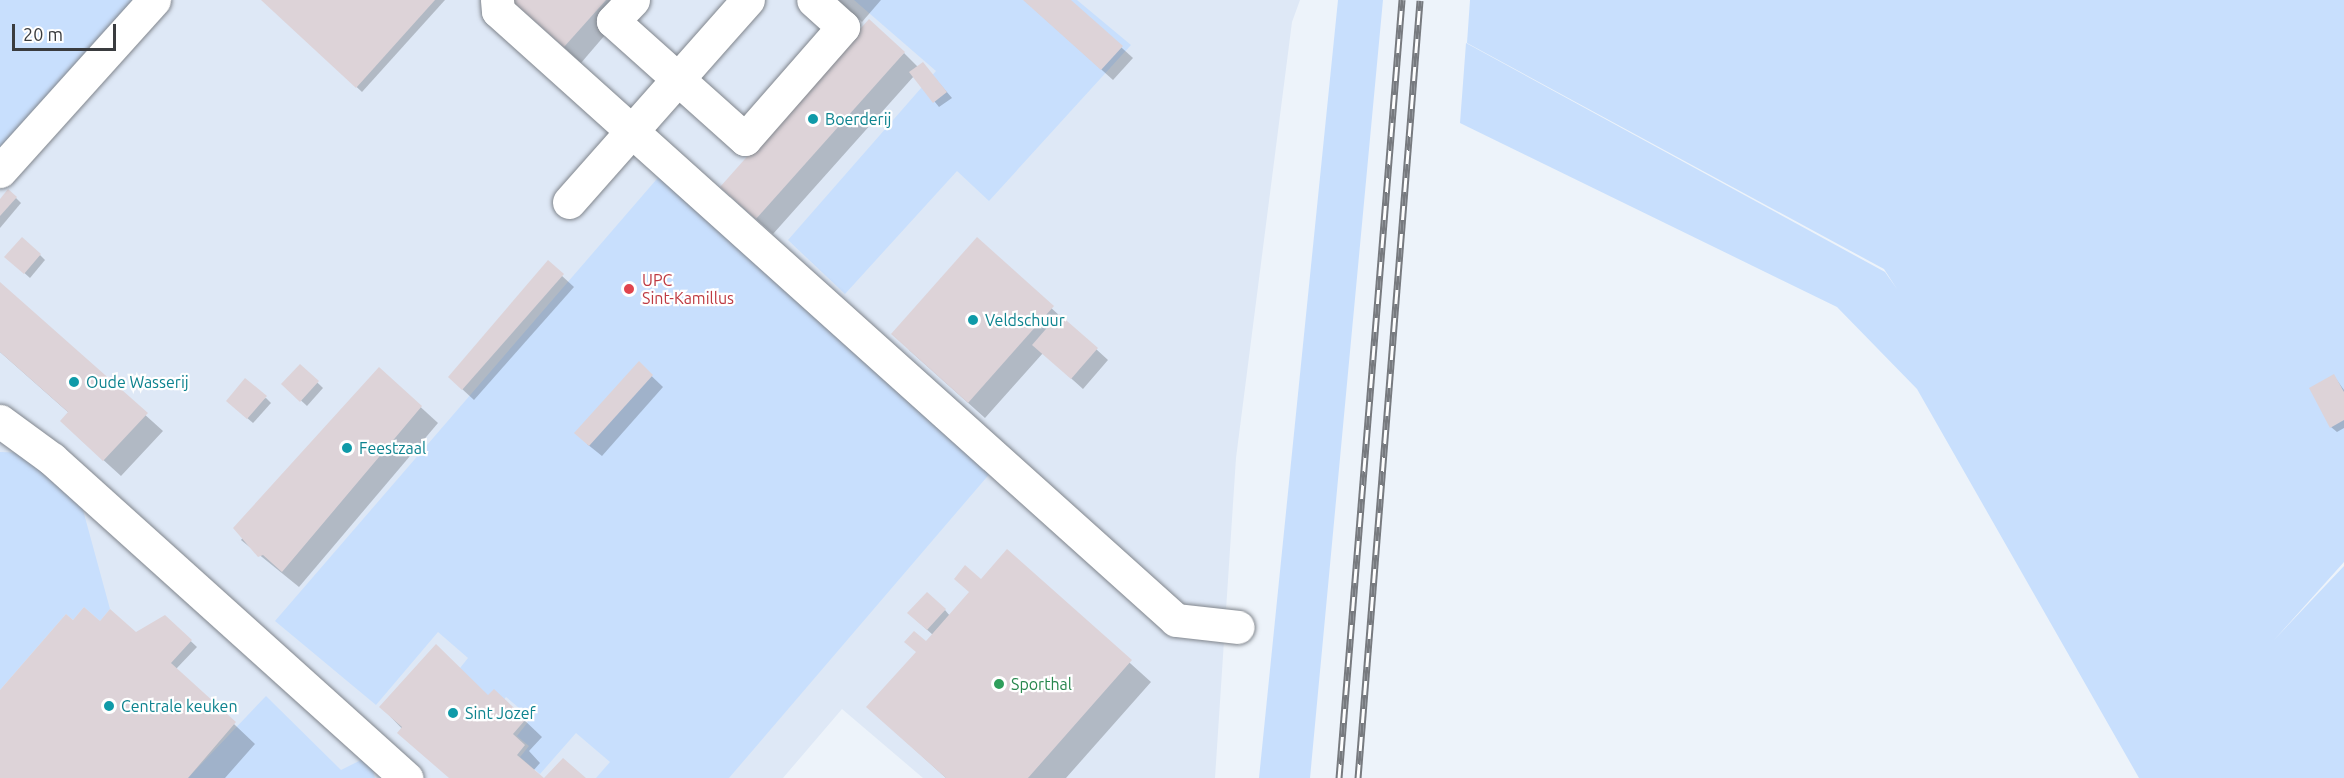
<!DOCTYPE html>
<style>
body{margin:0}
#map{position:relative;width:2344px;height:778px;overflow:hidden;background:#edf3fa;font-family:Ubuntu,sans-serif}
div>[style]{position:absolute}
.built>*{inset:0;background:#dee8f6}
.green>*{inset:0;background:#c8dffd}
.shadow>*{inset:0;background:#0003}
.building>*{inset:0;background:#ddd3d8}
.roads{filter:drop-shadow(0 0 2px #80858c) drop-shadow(0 0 2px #80858c)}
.minor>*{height:33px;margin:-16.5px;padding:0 16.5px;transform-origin:16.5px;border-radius:16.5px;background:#fff}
.rail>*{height:7px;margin-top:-3.5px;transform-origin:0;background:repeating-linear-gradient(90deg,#fff 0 14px,#777a7f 0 28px);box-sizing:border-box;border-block:2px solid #777a7f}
.dots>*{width:16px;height:16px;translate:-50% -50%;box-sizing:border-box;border:3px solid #fff;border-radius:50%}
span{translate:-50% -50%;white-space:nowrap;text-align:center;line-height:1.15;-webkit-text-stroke:4.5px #fff;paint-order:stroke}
.culture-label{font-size:16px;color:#0d838f}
.left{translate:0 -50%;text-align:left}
.health-label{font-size:16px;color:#be3a42}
.leisure-label{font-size:16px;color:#27864d}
.scale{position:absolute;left:12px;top:24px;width:104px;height:27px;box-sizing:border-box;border:3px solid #3a3c3f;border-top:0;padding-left:8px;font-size:18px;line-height:21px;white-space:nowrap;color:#3a3c3f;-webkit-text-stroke:4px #fff;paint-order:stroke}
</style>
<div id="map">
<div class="built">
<i style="clip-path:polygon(139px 0,1300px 0,1292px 22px,1236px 458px,1215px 778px,923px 778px,842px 709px,783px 778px,0 778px,0 94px)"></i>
</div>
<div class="green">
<i style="clip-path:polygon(0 0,146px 0,0 160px)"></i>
<i style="clip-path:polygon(854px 0,1077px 0,1131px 45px,989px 201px,957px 171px,845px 294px,788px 240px,936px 71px)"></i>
<i style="clip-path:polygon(1338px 0,1383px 0,1310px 778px,1259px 778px)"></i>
<i style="clip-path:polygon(1470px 0,2344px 0,2344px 562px,2274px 640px,2344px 566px,2344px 778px,2139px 778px,1917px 389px,1837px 307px,1460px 123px,1466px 43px,1885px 272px,1897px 289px,1884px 269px,1467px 43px)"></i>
<i style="clip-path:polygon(662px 173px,992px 471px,729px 778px,596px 778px,610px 762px,576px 733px,540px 774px,520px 757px,529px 746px,517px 736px,531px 718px,506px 697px,485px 723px,444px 688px,468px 658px,438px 632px,376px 705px,275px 621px)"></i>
<i style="clip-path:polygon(0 452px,29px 453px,80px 499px,110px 609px,100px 621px,84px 607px,73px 620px,66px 614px,0 690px)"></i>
<i style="clip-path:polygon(266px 696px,341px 770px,369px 756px,375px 778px,188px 778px)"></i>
</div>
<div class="shadow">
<i style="clip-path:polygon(263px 0,445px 0,362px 92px)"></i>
<i style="clip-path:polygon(513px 0,635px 0,581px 63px)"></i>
<i style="clip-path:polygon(838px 0,881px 0,862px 22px)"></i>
<i style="clip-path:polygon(1024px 0,1069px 0,1133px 58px,1113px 80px)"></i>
<i style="clip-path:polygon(904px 53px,918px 67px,923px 64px,952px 98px,939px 107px,914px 76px,773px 234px,738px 203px)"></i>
<i style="clip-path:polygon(16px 198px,21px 203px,0 228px,0 201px)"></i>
<i style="clip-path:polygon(977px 240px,1108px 360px,1083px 389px,1043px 353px,985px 418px,909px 350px)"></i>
<i style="clip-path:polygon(40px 255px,45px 260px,30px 278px,12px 262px)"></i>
<i style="clip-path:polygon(548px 263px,574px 287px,474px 400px,461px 388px)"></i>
<i style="clip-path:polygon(0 284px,163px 431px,121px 476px,78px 437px,69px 413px,0 352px)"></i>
<i style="clip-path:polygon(639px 364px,663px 387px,602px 456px,587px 444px)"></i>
<i style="clip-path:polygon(300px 366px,323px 388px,307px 406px,283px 384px)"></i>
<i style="clip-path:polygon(379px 369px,438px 423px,299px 587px,241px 540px)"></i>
<i style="clip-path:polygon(2334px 376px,2344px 390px,2344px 428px,2337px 432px,2331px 427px)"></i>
<i style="clip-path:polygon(266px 398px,271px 403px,253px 423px,233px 406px)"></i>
<i style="clip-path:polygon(1007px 552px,1151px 682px,1066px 778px,946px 778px,868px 707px,933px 635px,915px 619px,945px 610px,950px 616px)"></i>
<i style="clip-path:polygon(165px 617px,197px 647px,176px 669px,255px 744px,225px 778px,0 778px,0 693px,73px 622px,100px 623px,145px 642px)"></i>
<i style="clip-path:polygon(494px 691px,542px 737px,529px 751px,540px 763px,533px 771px,542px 778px,450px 778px,381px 707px,488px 697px)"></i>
</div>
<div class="building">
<i style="clip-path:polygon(261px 0,435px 0,356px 88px)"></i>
<i style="clip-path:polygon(511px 0,606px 0,564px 47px)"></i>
<i style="clip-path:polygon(1023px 0,1071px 0,1123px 46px,1101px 70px)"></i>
<i style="clip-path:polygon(869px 19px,905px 52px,756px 219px,720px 187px)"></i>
<i style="clip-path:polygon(923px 62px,947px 92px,933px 103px,909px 72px)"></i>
<i style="clip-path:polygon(8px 189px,17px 197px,0 216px,0 199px)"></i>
<i style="clip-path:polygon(22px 237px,41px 254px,24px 274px,4px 257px)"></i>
<i style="clip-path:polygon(977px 237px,1054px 306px,968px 403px,891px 334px)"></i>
<i style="clip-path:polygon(548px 260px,564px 274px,462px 390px,448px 377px)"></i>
<i style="clip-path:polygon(0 282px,148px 413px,103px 461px,60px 421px,68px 412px,0 352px)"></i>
<i style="clip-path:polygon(1059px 314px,1098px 348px,1071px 379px,1032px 345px)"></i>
<i style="clip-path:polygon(639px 361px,653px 375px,589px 446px,574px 433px)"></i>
<i style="clip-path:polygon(300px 364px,319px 381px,300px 402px,281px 384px)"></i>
<i style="clip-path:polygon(379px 367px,422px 406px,282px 572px,263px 555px,258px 557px,233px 528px)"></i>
<i style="clip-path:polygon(2334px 374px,2344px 392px,2344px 420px,2330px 428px,2309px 388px)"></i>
<i style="clip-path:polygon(245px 378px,267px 396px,247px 419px,226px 401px)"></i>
<i style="clip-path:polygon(1007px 549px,1132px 660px,1028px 778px,946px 778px,866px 707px,916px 652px,904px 642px,914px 631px,926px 641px,969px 592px,954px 579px,965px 565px,981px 579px)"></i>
<i style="clip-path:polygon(927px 592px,946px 609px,927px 630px,907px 613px)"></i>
<i style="clip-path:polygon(84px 607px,100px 621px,110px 609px,136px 632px,165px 615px,192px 640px,171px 663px,236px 722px,188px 778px,0 778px,0 690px,66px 614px,73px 620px)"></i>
<i style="clip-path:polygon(436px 644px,488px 695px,494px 689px,526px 719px,513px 734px,525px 745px,517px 755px,544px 778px,563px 758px,586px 778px,449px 778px,397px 733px,402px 727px,379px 707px)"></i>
</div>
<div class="roads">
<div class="minor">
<i style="left:497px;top:0;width:11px;rotate:85deg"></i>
<i style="left:498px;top:11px;width:911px;rotate:41.93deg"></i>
<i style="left:1176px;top:620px;width:62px;rotate:6.4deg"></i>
<i style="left:633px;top:0;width:29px;rotate:134deg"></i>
<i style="left:613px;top:21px;width:177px;rotate:41.8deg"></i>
<i style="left:745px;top:139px;width:149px;rotate:-48.8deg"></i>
<i style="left:843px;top:27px;width:40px;rotate:-138deg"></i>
<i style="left:0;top:171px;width:230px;rotate:-48deg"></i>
<i style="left:569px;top:202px;width:270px;rotate:-48.5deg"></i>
<i style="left:0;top:421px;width:64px;rotate:36.2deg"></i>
<i style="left:52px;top:459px;width:477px;rotate:42deg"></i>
</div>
</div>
<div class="rail">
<i style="left:1339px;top:778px;width:781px;rotate:-85.37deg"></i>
<i style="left:1358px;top:778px;width:780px;rotate:-85.44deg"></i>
</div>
<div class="dots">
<i style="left:813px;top:119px;background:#0f9aa8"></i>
<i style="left:629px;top:289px;background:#e0444e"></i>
<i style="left:973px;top:320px;background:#0f9aa8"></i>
<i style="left:74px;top:382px;background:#0f9aa8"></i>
<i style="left:347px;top:448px;background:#0f9aa8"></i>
<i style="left:999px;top:684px;background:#2e9e5b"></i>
<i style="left:109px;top:706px;background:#0f9aa8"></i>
<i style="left:453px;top:713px;background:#0f9aa8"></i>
</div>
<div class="culture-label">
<span class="left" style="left:825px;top:119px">Boerderij</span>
<span class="left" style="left:985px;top:320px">Veldschuur</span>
<span class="left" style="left:86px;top:382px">Oude Wasserij</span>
<span class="left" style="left:359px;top:448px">Feestzaal</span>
<span class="left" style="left:121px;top:706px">Centrale keuken</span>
<span class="left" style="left:465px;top:713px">Sint Jozef</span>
</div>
<div class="health-label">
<span class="left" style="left:642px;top:289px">UPC<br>Sint-Kamillus</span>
</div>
<div class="leisure-label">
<span class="left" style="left:1011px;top:684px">Sporthal</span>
</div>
<div class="scale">20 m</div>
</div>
